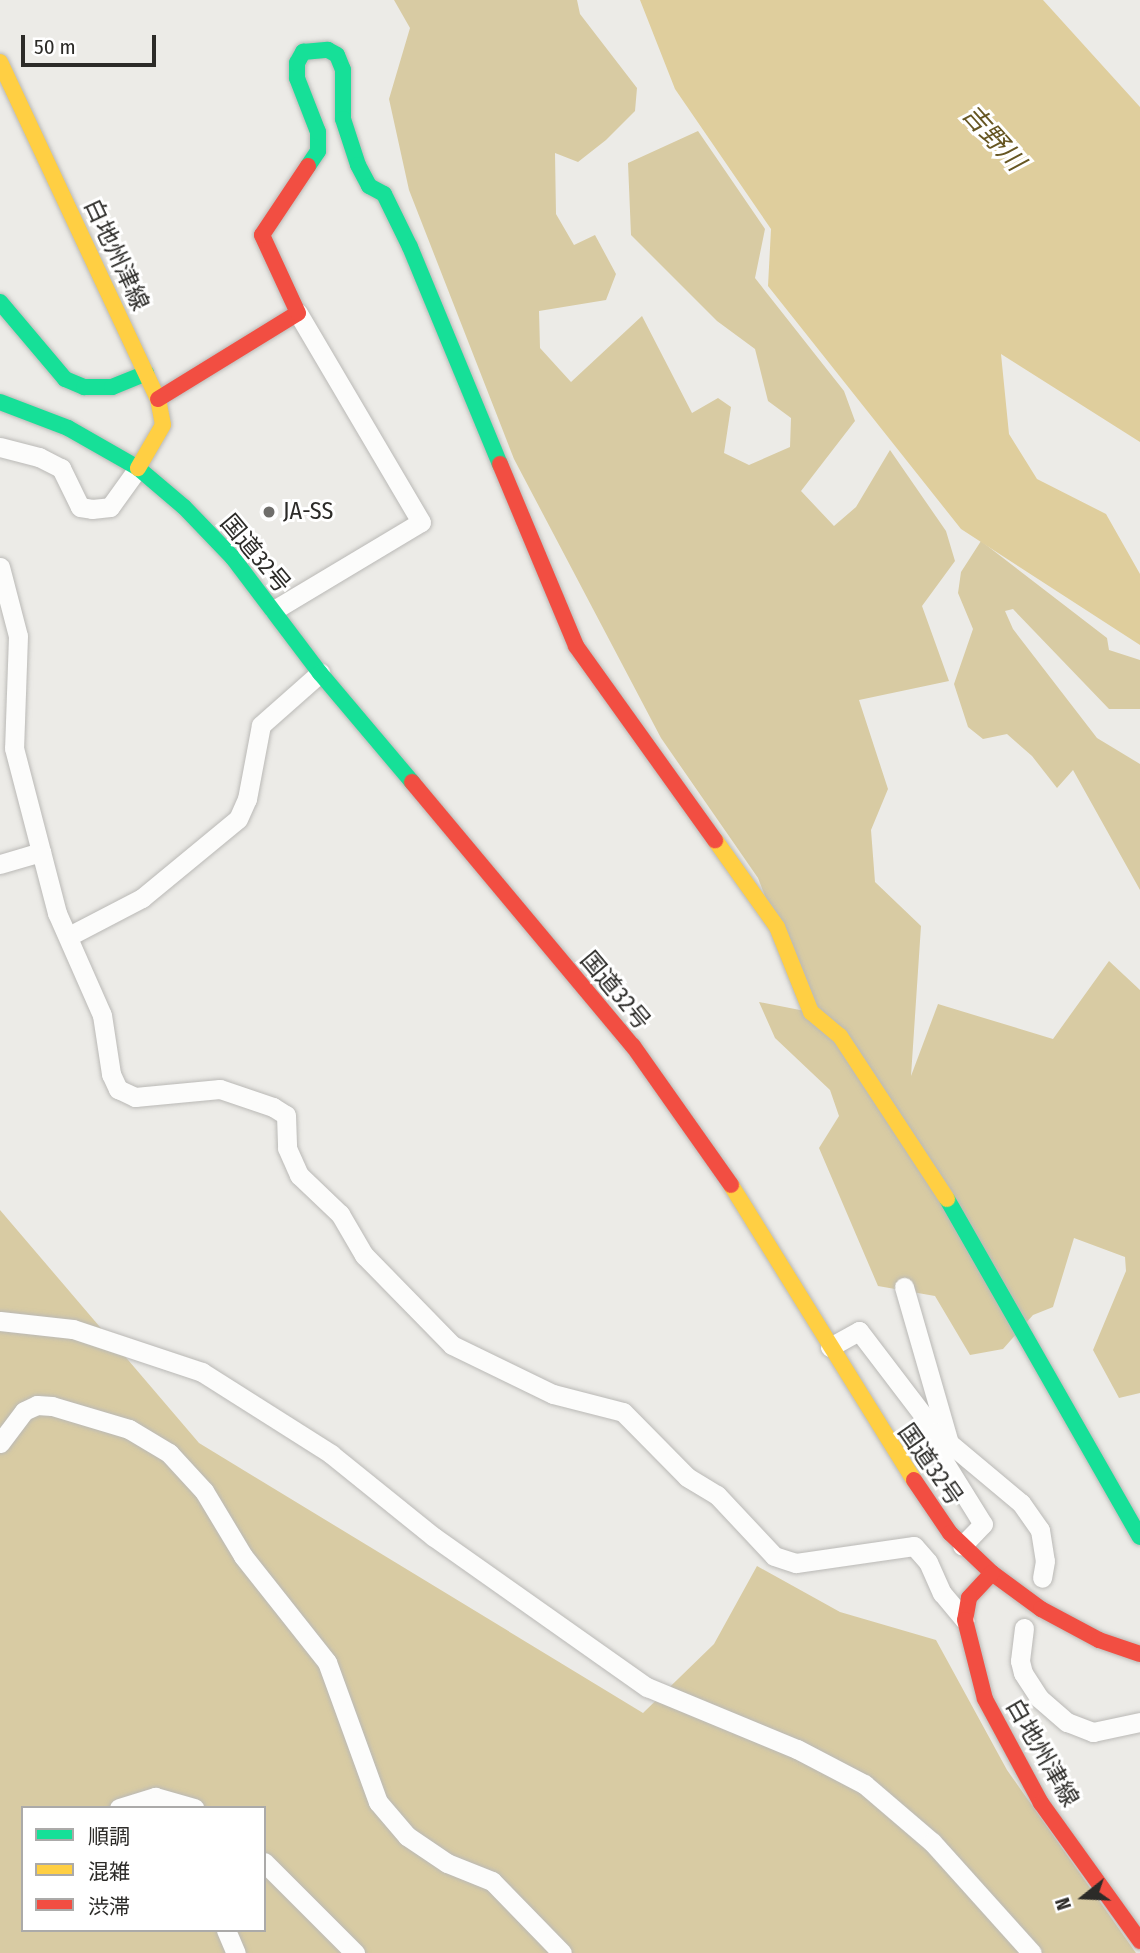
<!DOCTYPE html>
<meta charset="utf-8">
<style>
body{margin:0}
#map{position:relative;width:1140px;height:1953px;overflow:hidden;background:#ecebe7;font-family:"Fira Sans Condensed","Noto Sans JP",sans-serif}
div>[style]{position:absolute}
.forest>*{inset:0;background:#d8cba3}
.water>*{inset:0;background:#dfce9d}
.roads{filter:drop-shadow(0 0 2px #bab9b6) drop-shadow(0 0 2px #bab9b6)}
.street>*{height:19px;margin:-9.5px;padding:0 9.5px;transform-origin:9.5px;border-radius:9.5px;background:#fcfcfb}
.fast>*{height:16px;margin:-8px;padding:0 8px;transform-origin:8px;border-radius:8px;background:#16e098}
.slow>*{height:16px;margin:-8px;padding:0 8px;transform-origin:8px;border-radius:8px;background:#ffcf43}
.jam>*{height:16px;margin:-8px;padding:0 8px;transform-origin:8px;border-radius:8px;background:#f24e42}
.dots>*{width:19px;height:19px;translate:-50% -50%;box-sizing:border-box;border:4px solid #fff;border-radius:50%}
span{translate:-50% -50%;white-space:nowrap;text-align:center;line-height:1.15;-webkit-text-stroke:6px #fff;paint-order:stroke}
.street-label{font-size:24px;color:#2c2b28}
.poi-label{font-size:24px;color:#2c2b28}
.left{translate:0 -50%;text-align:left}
.water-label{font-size:26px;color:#665622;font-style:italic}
.legend{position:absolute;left:21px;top:1806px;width:245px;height:126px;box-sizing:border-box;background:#fff;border:2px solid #abaaa9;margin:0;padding:9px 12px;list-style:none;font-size:21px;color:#2c2b28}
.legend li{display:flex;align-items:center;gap:14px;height:35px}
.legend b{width:35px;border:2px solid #abaaa9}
.north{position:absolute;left:1049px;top:1862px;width:70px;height:70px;-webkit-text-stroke:5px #fff;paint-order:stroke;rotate:252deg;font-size:19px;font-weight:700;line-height:28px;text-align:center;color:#2c2b28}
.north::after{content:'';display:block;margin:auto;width:24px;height:32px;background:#2c2b28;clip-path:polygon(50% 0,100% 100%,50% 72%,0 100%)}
.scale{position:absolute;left:21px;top:35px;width:135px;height:32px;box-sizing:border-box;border:4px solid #2c2b28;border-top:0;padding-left:9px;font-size:21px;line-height:24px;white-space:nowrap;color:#2c2b28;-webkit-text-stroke:5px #fff;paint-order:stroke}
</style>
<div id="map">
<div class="forest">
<i style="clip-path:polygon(394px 0,577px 0,580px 14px,637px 88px,635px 111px,606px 140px,578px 162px,555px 153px,556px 214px,574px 245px,595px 235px,616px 274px,606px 300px,539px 311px,540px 348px,571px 382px,642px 316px,692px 413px,718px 398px,731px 407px,724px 453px,749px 465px,790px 447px,791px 418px,768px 401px,755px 349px,717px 321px,631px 235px,628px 163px,698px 131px,765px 229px,755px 278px,844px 391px,855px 421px,801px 491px,834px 526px,856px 507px,890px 450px,946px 531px,955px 561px,922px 606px,949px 681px,859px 700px,888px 789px,871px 830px,875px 882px,921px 926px,911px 1076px,938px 1004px,1053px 1039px,1109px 961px,1140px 990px,1140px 1393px,1119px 1398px,1093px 1350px,1126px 1271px,1125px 1257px,1074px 1238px,1053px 1307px,1033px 1315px,1003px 1349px,970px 1355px,935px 1296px,878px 1286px,819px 1148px,839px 1116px,830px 1090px,775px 1038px,759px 1002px,810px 1012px,758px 878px,661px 738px,514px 459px,409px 190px,389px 99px,410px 28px)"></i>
<i style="clip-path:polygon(981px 541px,1107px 638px,1109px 650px,1140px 660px,1140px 709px,1109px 709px,1013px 609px,1005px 611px,1013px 629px,1097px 738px,1140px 764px,1140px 890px,1073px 770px,1057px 788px,1032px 756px,1007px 734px,983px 739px,968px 727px,954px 684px,973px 629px,958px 593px,961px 572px)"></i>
<i style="clip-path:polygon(evenodd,0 1210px,199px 1443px,643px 1713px,714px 1644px,757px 1566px,840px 1612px,936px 1640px,1007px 1770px,1136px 1953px,0 1953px,0 1210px,23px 1808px,264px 1808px,264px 1930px,23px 1930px,23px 1808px)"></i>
</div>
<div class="water">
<i style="clip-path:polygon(640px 0,1043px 0,1140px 107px,1140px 442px,1001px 354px,1009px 434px,1037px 479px,1106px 514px,1140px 574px,1140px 645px,961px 529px,768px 286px,771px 229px,675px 89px)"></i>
</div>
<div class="roads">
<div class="street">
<i style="left:0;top:447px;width:40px;rotate:14.4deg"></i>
<i style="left:39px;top:457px;width:25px;rotate:27deg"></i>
<i style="left:61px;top:468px;width:43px;rotate:64deg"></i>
<i style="left:80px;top:507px;width:12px;rotate:9deg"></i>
<i style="left:92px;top:509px;width:18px;rotate:-6deg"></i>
<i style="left:110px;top:507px;width:48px;rotate:-54.3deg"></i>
<i style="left:0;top:567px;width:71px;rotate:75.4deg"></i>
<i style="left:18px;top:636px;width:112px;rotate:92deg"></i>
<i style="left:14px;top:748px;width:171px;rotate:75.4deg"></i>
<i style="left:57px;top:913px;width:111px;rotate:66.2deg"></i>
<i style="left:102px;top:1015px;width:60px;rotate:81.3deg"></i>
<i style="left:111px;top:1074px;width:17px;rotate:65deg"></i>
<i style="left:118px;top:1089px;width:19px;rotate:25deg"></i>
<i style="left:135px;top:1097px;width:85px;rotate:-5.4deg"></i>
<i style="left:220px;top:1089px;width:56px;rotate:18.8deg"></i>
<i style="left:273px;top:1107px;width:15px;rotate:32deg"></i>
<i style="left:286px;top:1115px;width:33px;rotate:88deg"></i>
<i style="left:287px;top:1148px;width:30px;rotate:66deg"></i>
<i style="left:299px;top:1175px;width:57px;rotate:43.6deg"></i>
<i style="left:340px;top:1214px;width:48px;rotate:59.7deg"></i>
<i style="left:364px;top:1255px;width:126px;rotate:45.6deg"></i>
<i style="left:452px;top:1345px;width:112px;rotate:25.9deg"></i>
<i style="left:553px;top:1394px;width:72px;rotate:14.4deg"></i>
<i style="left:623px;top:1412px;width:91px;rotate:45.4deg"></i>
<i style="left:687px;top:1477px;width:35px;rotate:31deg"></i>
<i style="left:717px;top:1495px;width:83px;rotate:46.9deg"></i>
<i style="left:774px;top:1556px;width:23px;rotate:18deg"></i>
<i style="left:796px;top:1563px;width:119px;rotate:-8.2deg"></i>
<i style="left:914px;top:1546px;width:21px;rotate:49deg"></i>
<i style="left:928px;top:1562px;width:34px;rotate:66deg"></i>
<i style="left:942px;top:1593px;width:35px;rotate:50deg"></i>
<i style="left:274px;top:610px;width:171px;rotate:-30.9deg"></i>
<i style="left:421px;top:522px;width:243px;rotate:-120.5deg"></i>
<i style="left:0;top:864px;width:43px;rotate:-16.3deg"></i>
<i style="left:69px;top:936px;width:82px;rotate:-27.5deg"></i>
<i style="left:142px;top:898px;width:124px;rotate:-39.5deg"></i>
<i style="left:238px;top:819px;width:22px;rotate:-66deg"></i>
<i style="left:247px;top:799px;width:75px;rotate:-79.3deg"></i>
<i style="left:261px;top:725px;width:79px;rotate:-41.4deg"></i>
<i style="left:904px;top:1287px;width:162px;rotate:73.9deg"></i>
<i style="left:0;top:1321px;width:73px;rotate:6.3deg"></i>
<i style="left:73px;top:1329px;width:136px;rotate:18.4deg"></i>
<i style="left:202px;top:1372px;width:153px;rotate:32.4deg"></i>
<i style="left:331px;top:1454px;width:132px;rotate:38.9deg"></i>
<i style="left:434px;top:1537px;width:261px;rotate:35.2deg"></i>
<i style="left:647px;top:1687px;width:162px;rotate:22.5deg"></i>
<i style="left:797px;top:1749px;width:76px;rotate:27.6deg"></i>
<i style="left:864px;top:1784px;width:89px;rotate:40.5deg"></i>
<i style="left:932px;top:1842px;width:149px;rotate:48deg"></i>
<i style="left:830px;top:1347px;width:33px;rotate:-29deg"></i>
<i style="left:859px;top:1331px;width:127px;rotate:52.7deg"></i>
<i style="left:936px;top:1432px;width:111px;rotate:39.9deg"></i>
<i style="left:1021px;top:1503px;width:33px;rotate:55deg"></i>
<i style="left:1040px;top:1530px;width:31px;rotate:81deg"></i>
<i style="left:1045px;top:1561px;width:17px;rotate:100deg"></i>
<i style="left:936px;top:1432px;width:9px;rotate:131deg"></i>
<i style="left:930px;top:1439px;width:100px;rotate:58.1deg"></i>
<i style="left:983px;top:1524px;width:30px;rotate:134deg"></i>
<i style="left:0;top:1443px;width:40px;rotate:-53deg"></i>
<i style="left:24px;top:1411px;width:14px;rotate:-25deg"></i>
<i style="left:37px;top:1405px;width:15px;rotate:4deg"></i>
<i style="left:52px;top:1406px;width:80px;rotate:16.6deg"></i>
<i style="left:129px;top:1429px;width:47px;rotate:31deg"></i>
<i style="left:169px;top:1453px;width:52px;rotate:47.4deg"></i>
<i style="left:204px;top:1491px;width:76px;rotate:59deg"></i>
<i style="left:243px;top:1556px;width:135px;rotate:51.6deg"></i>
<i style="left:327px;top:1662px;width:149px;rotate:70deg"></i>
<i style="left:378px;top:1802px;width:45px;rotate:49.5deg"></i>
<i style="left:407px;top:1836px;width:48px;rotate:34deg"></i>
<i style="left:447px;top:1863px;width:48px;rotate:21.8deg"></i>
<i style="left:492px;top:1881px;width:100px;rotate:45.8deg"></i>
<i style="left:1024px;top:1628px;width:33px;rotate:97deg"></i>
<i style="left:1020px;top:1661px;width:12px;rotate:76deg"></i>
<i style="left:1023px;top:1673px;width:30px;rotate:57deg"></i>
<i style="left:1039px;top:1698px;width:37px;rotate:41deg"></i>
<i style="left:1067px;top:1722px;width:28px;rotate:21deg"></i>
<i style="left:1093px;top:1732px;width:48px;rotate:-12deg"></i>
<i style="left:119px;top:1808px;width:38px;rotate:-17deg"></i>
<i style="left:155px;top:1797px;width:41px;rotate:15.8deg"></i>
<i style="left:264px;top:1862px;width:129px;rotate:45deg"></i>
<i style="left:226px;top:1930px;width:25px;rotate:67deg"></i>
</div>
<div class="fast">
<i style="left:308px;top:166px;width:18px;rotate:-56deg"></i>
<i style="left:318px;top:151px;width:19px;rotate:-90deg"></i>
<i style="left:318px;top:132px;width:58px;rotate:-111.3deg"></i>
<i style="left:297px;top:78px;width:15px;rotate:-90deg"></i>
<i style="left:297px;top:63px;width:13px;rotate:-61deg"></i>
<i style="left:303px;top:52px;width:25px;rotate:-5deg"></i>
<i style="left:328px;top:50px;width:10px;rotate:29deg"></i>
<i style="left:337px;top:55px;width:16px;rotate:68deg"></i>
<i style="left:343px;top:70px;width:49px;rotate:90deg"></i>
<i style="left:343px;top:119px;width:48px;rotate:71.9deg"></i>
<i style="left:358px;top:165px;width:24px;rotate:62deg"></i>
<i style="left:369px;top:186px;width:17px;rotate:28deg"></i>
<i style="left:384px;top:194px;width:59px;rotate:63.9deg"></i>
<i style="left:410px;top:247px;width:235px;rotate:67.5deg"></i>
<i style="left:0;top:302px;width:101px;rotate:49.8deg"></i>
<i style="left:65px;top:379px;width:21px;rotate:23deg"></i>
<i style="left:84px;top:387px;width:28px"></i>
<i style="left:112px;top:387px;width:37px;rotate:-22deg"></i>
<i style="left:0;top:402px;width:73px;rotate:20.9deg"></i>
<i style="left:68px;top:428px;width:81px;rotate:29.7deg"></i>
<i style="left:138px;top:468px;width:60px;rotate:40.3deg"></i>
<i style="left:184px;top:507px;width:71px;rotate:46.1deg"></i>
<i style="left:233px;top:558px;width:144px;rotate:52.9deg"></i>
<i style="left:320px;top:673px;width:143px;rotate:49.8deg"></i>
<i style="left:947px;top:1199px;width:389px;rotate:60.3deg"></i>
</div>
<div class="slow">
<i style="left:0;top:62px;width:372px;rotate:64.9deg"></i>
<i style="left:158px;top:399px;width:26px;rotate:79deg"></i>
<i style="left:163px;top:425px;width:50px;rotate:120.2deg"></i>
<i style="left:715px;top:840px;width:107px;rotate:54.5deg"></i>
<i style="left:777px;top:927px;width:92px;rotate:68.2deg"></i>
<i style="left:811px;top:1012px;width:38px;rotate:40deg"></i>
<i style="left:840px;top:1036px;width:195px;rotate:56.7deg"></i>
<i style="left:731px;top:1185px;width:347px;rotate:58.2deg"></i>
</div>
<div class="jam">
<i style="left:158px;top:399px;width:164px;rotate:-31.6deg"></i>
<i style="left:298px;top:313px;width:86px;rotate:-114.8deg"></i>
<i style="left:262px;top:235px;width:83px;rotate:-56.3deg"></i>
<i style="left:500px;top:464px;width:197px;rotate:67.3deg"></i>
<i style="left:576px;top:646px;width:239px;rotate:54.4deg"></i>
<i style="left:412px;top:782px;width:344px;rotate:50.1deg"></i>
<i style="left:633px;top:1046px;width:170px;rotate:54.8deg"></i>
<i style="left:914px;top:1480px;width:64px;rotate:55.8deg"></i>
<i style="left:950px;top:1533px;width:58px;rotate:43.6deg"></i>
<i style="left:992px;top:1573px;width:61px;rotate:36.3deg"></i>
<i style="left:1041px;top:1609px;width:66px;rotate:28.1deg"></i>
<i style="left:1099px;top:1640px;width:43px;rotate:18.9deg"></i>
<i style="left:992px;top:1573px;width:34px;rotate:133deg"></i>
<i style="left:969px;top:1598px;width:22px;rotate:100deg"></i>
<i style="left:965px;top:1620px;width:81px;rotate:75.8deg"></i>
<i style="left:985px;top:1699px;width:118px;rotate:61.7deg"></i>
<i style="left:1041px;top:1803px;width:170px;rotate:54.3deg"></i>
</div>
</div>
<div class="dots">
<i style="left:269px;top:512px;background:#6f6e6b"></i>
</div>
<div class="street-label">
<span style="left:116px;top:255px;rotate:65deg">白地州津線</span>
<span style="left:255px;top:554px;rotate:50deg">国道32号</span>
<span style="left:615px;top:991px;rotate:50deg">国道32号</span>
<span style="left:930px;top:1465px;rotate:55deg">国道32号</span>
<span style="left:1042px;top:1753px;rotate:60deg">白地州津線</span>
</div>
<div class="poi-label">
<span class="left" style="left:283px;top:512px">JA-SS</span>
</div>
<div class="water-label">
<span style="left:993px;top:138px;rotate:48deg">吉野川</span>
</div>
<ul class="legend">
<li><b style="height:9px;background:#16e098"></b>順調</li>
<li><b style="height:9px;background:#ffcf43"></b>混雑</li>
<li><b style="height:9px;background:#f24e42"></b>渋滞</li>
</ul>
<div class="north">N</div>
<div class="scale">50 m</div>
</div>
